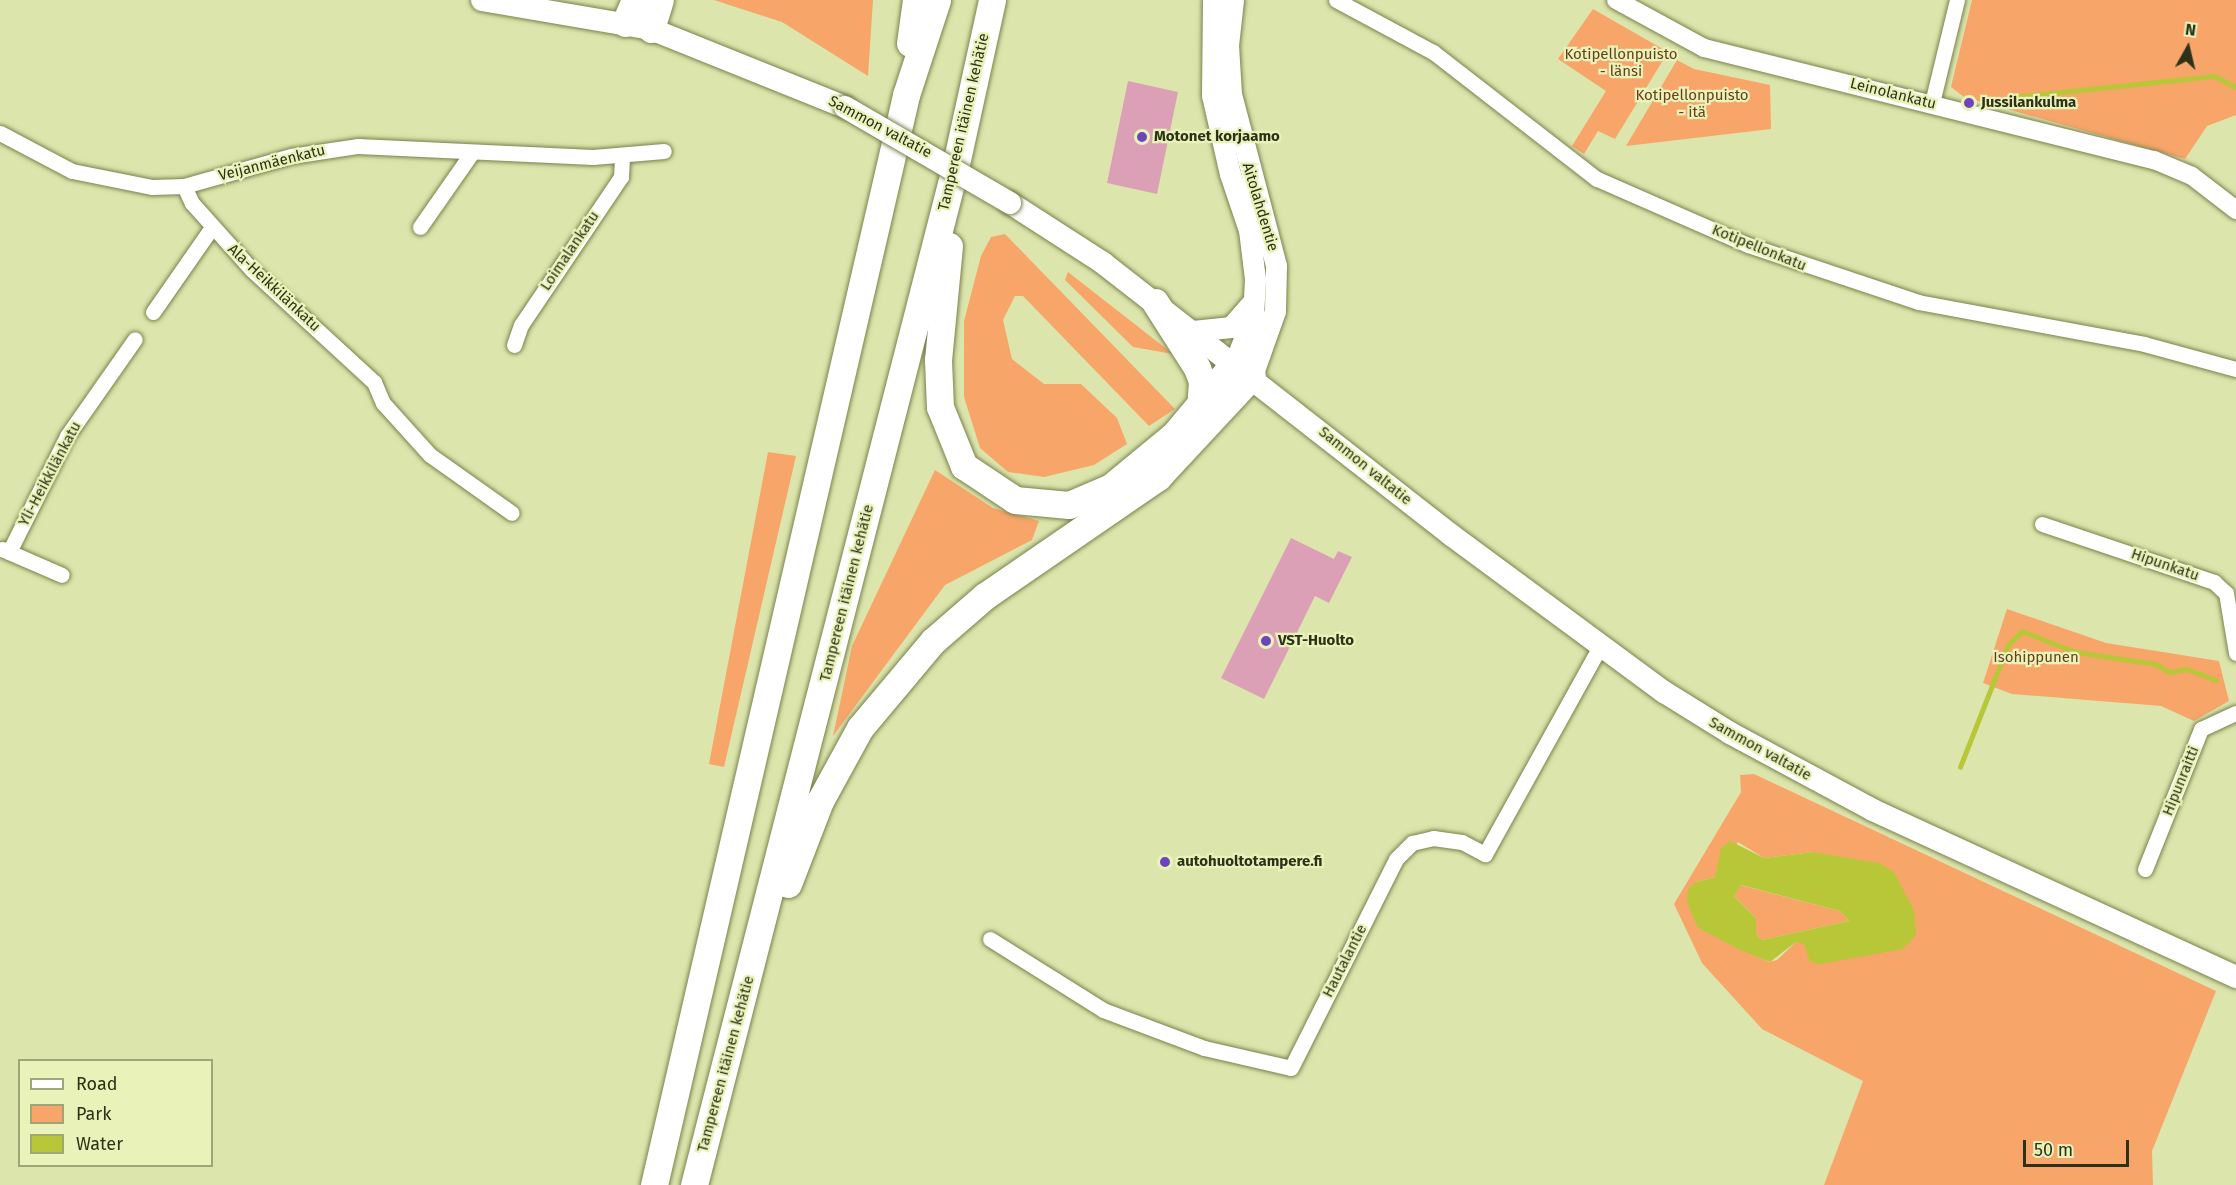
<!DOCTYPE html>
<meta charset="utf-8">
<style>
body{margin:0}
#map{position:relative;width:2236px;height:1185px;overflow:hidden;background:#dce5ac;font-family:"Fira Sans",sans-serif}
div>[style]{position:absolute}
.green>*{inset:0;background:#f8a56a}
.water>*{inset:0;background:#b8c737}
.stream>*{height:4.5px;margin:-2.25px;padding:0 2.25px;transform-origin:2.25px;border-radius:2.25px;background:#b8c737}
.building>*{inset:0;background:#dca0b6}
.roads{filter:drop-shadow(0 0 2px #7a824c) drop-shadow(0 0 2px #7a824c)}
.minor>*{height:15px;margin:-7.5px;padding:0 7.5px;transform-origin:7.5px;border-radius:7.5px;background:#fff}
.tertiary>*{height:18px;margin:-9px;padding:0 9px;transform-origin:9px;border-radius:9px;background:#fff}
.secondary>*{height:21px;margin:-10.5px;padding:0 10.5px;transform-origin:10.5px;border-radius:10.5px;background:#fff}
.primary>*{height:22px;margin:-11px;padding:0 11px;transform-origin:11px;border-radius:11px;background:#fff}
.motorway>*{height:27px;margin:-13.5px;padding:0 13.5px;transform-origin:13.5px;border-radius:13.5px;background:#fff}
.bridges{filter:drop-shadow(0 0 2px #7a824c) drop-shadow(0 0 2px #7a824c)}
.primary-bridge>*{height:22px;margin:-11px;padding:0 11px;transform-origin:11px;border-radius:11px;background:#fff}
.dots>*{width:16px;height:16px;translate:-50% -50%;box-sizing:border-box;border:3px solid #e9f3b9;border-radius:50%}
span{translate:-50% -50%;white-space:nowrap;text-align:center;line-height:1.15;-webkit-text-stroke:4.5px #e9f3b9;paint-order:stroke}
.park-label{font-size:15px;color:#6a3e1d}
.street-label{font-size:15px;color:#2e311a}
.poi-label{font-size:15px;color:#2e311a;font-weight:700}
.left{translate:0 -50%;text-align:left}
.legend{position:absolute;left:18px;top:1059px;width:195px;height:108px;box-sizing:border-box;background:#e9f3b9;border:2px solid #9ea579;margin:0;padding:8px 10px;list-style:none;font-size:18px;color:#2e311a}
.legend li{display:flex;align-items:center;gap:12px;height:30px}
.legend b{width:30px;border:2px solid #9ea579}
.north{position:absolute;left:2158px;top:18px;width:60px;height:60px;-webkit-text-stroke:4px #e9f3b9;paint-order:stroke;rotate:8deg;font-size:16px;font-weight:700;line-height:24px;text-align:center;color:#2e311a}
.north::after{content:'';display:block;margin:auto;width:21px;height:27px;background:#2e311a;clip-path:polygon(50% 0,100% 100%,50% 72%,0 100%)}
.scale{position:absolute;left:2023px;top:1140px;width:106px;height:27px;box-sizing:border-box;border:3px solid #2e311a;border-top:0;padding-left:8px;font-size:18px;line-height:21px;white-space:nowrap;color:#2e311a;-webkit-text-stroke:4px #e9f3b9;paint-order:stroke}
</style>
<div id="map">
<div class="green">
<i style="clip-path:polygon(714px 0,873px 0,868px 76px,782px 22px)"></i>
<i style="clip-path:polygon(1972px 0,2236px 0,2236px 115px,2207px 126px,2185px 159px,1964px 97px,1951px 87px)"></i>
<i style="clip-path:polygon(1593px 9px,1668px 52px,1615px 139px,1598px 131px,1584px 154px,1572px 146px,1606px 91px,1558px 59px)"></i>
<i style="clip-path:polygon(1677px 60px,1694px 69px,1770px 85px,1771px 129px,1626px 146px)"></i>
<i style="clip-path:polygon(1005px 234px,1175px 409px,1149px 426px,1023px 296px,1015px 296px,1003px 320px,1012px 359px,1044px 384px,1081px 384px,1117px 418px,1127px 444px,1094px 465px,1044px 477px,1008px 472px,980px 448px,964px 397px,964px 321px,981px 256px,991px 237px)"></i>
<i style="clip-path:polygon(1068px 272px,1173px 354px,1133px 347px,1065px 280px)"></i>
<i style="clip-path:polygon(768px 452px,796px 456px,724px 767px,709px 764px)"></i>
<i style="clip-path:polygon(935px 470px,993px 508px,1039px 521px,1032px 540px,945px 585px,833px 736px,852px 646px)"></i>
<i style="clip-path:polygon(2007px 609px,2106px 643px,2219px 661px,2229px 701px,2194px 721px,2161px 706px,2012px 694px,1983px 683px)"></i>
<i style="clip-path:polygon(evenodd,1754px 774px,2216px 991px,2152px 1151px,2153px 1185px,1824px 1185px,1863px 1081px,1762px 1029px,1702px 963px,1674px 904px,1741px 792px,1740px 775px,1754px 774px,1738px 842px,1764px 858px,1813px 852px,1903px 949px,1796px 942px,1777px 960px,1769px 962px,1698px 928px,1696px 882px,1715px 877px,1738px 842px)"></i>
<i style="clip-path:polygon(1740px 885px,1840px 911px,1849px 921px,1762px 940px,1756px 935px,1756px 918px,1734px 896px)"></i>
</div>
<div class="water">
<i style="clip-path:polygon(evenodd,1730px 841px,1764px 858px,1813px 852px,1879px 863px,1894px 872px,1914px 910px,1916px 935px,1903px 949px,1821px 964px,1810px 962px,1804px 944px,1796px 942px,1770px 962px,1740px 950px,1698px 928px,1687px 902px,1688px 889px,1696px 882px,1715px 877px,1721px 848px,1730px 841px,1741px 885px,1840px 911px,1849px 921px,1762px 940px,1756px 935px,1756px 918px,1734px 896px,1741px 885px)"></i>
</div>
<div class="stream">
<i style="left:2003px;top:104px;width:11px;rotate:-38deg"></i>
<i style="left:2012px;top:97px;width:204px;rotate:-5.9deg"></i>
<i style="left:2215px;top:76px;width:24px;rotate:28deg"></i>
<i style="left:1960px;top:767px;width:131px;rotate:-68.5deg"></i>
<i style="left:2008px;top:645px;width:20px;rotate:-45deg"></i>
<i style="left:2022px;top:631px;width:58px;rotate:21.3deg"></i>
<i style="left:2076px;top:652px;width:81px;rotate:8.5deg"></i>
<i style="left:2156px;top:664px;width:16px;rotate:30deg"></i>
<i style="left:2170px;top:672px;width:17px;rotate:-10deg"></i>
<i style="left:2187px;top:669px;width:31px;rotate:21deg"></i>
</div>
<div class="building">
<i style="clip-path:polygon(1128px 81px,1178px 92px,1157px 194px,1107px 183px)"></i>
<i style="clip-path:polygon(1291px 538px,1334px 559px,1338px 551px,1352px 557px,1329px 603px,1315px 596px,1264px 699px,1221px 678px)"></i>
</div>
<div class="roads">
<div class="minor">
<i style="left:1336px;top:0;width:110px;rotate:28.2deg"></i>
<i style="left:1433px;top:52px;width:207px;rotate:37.8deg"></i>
<i style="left:1597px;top:179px;width:165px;rotate:23.6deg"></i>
<i style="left:1748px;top:245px;width:179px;rotate:18.5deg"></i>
<i style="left:1918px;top:302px;width:230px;rotate:10.5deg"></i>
<i style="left:2144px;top:344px;width:95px;rotate:15.2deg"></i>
<i style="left:1932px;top:103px;width:106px;rotate:-76.4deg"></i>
<i style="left:0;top:133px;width:81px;rotate:27.8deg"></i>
<i style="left:72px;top:171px;width:82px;rotate:11.3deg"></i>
<i style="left:152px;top:187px;width:32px;rotate:-2deg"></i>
<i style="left:184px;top:186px;width:111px;rotate:-15.7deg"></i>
<i style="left:291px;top:156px;width:68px;rotate:-8.5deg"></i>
<i style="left:358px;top:146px;width:235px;rotate:2.7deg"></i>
<i style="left:593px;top:157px;width:71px;rotate:-4.8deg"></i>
<i style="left:184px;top:186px;width:19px;rotate:65deg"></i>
<i style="left:192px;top:203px;width:90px;rotate:48.2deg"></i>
<i style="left:252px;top:270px;width:166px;rotate:42.6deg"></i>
<i style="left:374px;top:382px;width:23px;rotate:67deg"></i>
<i style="left:383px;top:403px;width:70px;rotate:47.9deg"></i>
<i style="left:430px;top:455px;width:100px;rotate:35.3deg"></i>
<i style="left:420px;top:227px;width:89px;rotate:-55.1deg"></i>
<i style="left:153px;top:312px;width:103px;rotate:-55.2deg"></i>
<i style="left:514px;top:345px;width:21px;rotate:-71deg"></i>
<i style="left:521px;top:325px;width:179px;rotate:-56deg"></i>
<i style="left:621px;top:177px;width:20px;rotate:-87deg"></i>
<i style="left:2042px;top:524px;width:182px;rotate:18.6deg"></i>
<i style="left:2214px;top:582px;width:16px;rotate:43deg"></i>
<i style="left:2226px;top:593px;width:61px;rotate:80.5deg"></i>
<i style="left:2px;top:549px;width:65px;rotate:23.4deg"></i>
<i style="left:9px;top:552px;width:130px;rotate:-63.4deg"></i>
<i style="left:67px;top:436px;width:118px;rotate:-55deg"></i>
<i style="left:2145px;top:869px;width:151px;rotate:-68.2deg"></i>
<i style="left:2201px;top:729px;width:38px;rotate:-25deg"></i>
<i style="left:990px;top:939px;width:133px;rotate:32.1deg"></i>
<i style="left:1103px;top:1010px;width:108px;rotate:20.6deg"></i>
<i style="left:1204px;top:1048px;width:89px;rotate:12.9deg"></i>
<i style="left:1291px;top:1068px;width:234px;rotate:-63.3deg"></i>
<i style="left:1396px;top:859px;width:23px;rotate:-45deg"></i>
<i style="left:1412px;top:843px;width:22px;rotate:-13deg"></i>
<i style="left:1433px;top:838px;width:29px;rotate:8deg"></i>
<i style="left:1462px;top:842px;width:26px;rotate:28deg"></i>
<i style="left:1485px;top:854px;width:235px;rotate:-61deg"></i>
</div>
<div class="tertiary">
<i style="left:1616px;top:0;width:100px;rotate:28.6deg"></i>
<i style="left:1704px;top:48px;width:464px;rotate:14deg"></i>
<i style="left:2154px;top:160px;width:41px;rotate:22.8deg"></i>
<i style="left:2192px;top:176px;width:56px;rotate:37.7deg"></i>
</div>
<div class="secondary">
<i style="left:1213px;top:0;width:95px;rotate:90.6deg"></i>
<i style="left:1212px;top:95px;width:81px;rotate:77.2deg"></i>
<i style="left:1230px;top:174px;width:59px;rotate:71.3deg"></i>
<i style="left:1249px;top:230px;width:49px;rotate:83deg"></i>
<i style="left:1255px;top:279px;width:37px;rotate:93deg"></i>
<i style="left:1253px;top:316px;width:49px;rotate:111.4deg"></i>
<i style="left:1233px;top:0;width:45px;rotate:96.3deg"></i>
<i style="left:1228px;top:45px;width:49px;rotate:86.5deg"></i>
<i style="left:1231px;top:94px;width:178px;rotate:75.3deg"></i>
<i style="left:1276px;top:266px;width:45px;rotate:91.3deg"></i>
<i style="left:1275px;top:311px;width:69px;rotate:109.5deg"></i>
<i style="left:1193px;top:331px;width:38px;rotate:-6deg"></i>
<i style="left:1231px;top:327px;width:33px;rotate:-49deg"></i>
</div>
<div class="primary">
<i style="left:482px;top:0;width:171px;rotate:9.7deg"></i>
<i style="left:651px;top:29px;width:209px;rotate:21.9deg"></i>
<i style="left:1010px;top:203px;width:111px;rotate:32.8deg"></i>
<i style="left:1103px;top:263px;width:442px;rotate:38deg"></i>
<i style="left:1451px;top:535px;width:265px;rotate:36.4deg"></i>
<i style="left:1664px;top:692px;width:78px;rotate:31.8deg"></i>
<i style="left:1730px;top:733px;width:162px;rotate:28.3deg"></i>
<i style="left:1873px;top:810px;width:400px;rotate:24.7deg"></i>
</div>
<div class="motorway">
<i style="left:625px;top:23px;width:25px;rotate:-67deg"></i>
<i style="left:651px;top:29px;width:30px;rotate:-73deg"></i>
<i style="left:910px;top:43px;width:43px;rotate:-82.1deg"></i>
<i style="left:949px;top:246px;width:115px;rotate:95.5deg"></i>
<i style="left:938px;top:360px;width:47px;rotate:87.6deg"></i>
<i style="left:940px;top:407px;width:64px;rotate:67.9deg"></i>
<i style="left:964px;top:466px;width:61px;rotate:33.7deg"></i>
<i style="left:1015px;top:500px;width:54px;rotate:5.3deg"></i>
<i style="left:1069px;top:505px;width:46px;rotate:-23.2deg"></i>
<i style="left:1111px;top:487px;width:83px;rotate:-39.6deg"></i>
<i style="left:1175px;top:434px;width:94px;rotate:-50.2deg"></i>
<i style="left:1155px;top:302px;width:78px;rotate:57.5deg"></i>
<i style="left:1197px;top:368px;width:14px;rotate:69deg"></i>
<i style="left:1202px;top:381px;width:26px;rotate:94deg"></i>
<i style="left:788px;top:884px;width:89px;rotate:-68.9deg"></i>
<i style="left:820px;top:801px;width:83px;rotate:-61.3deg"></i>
<i style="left:860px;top:728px;width:114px;rotate:-50deg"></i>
<i style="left:933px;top:641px;width:69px;rotate:-40.9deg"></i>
<i style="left:985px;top:596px;width:210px;rotate:-34.5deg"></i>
<i style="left:1158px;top:477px;width:138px;rotate:-47.1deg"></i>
<i style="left:654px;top:1185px;width:1119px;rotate:-76.98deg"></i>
<i style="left:906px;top:95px;width:100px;rotate:-71.9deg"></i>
<i style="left:694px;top:1185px;width:1054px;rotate:-75.61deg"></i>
<i style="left:956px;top:164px;width:168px;rotate:-77.6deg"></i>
</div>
</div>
<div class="bridges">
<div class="primary-bridge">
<i style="left:845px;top:107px;width:191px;rotate:30.2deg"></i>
</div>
</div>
<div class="dots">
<i style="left:1969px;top:103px;background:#6e44bd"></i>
<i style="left:1142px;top:137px;background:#6e44bd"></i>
<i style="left:1266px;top:641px;background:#6e44bd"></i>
<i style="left:1165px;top:862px;background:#6e44bd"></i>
</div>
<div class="park-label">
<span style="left:1621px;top:63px">Kotipellonpuisto<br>- länsi</span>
<span style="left:1692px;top:104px">Kotipellonpuisto<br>- itä</span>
<span style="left:2036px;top:658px">Isohippunen</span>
</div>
<div class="street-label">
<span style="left:1893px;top:94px;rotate:14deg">Leinolankatu</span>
<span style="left:964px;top:122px;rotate:-77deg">Tampereen itäinen kehätie</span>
<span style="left:880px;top:127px;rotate:28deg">Sammon valtatie</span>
<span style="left:272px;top:163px;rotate:-14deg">Veijanmäenkatu</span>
<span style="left:1260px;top:207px;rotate:73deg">Aitolahdentie</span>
<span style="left:1759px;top:248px;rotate:22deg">Kotipellonkatu</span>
<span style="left:570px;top:251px;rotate:-56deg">Loimalankatu</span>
<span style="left:274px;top:288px;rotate:43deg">Ala-Heikkilänkatu</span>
<span style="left:1365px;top:466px;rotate:39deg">Sammon valtatie</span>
<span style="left:50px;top:474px;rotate:-62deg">Yli-Heikkilänkatu</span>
<span style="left:2165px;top:565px;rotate:19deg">Hipunkatu</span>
<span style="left:847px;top:593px;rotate:-76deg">Tampereen itäinen kehätie</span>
<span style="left:1760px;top:749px;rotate:29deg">Sammon valtatie</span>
<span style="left:2181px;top:781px;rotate:-68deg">Hipunraitti</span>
<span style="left:1345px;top:961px;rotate:-63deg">Hautalantie</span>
<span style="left:726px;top:1064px;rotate:-75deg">Tampereen itäinen kehätie</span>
</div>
<div class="poi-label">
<span class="left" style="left:1981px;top:103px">Jussilankulma</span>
<span class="left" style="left:1154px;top:137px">Motonet korjaamo</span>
<span class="left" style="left:1278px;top:641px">VST-Huolto</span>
<span class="left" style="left:1177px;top:862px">autohuoltotampere.fi</span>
</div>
<ul class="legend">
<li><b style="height:8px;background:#fff"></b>Road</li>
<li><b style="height:16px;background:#f8a56a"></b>Park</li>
<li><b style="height:16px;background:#b8c737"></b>Water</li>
</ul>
<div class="north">N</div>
<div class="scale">50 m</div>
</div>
